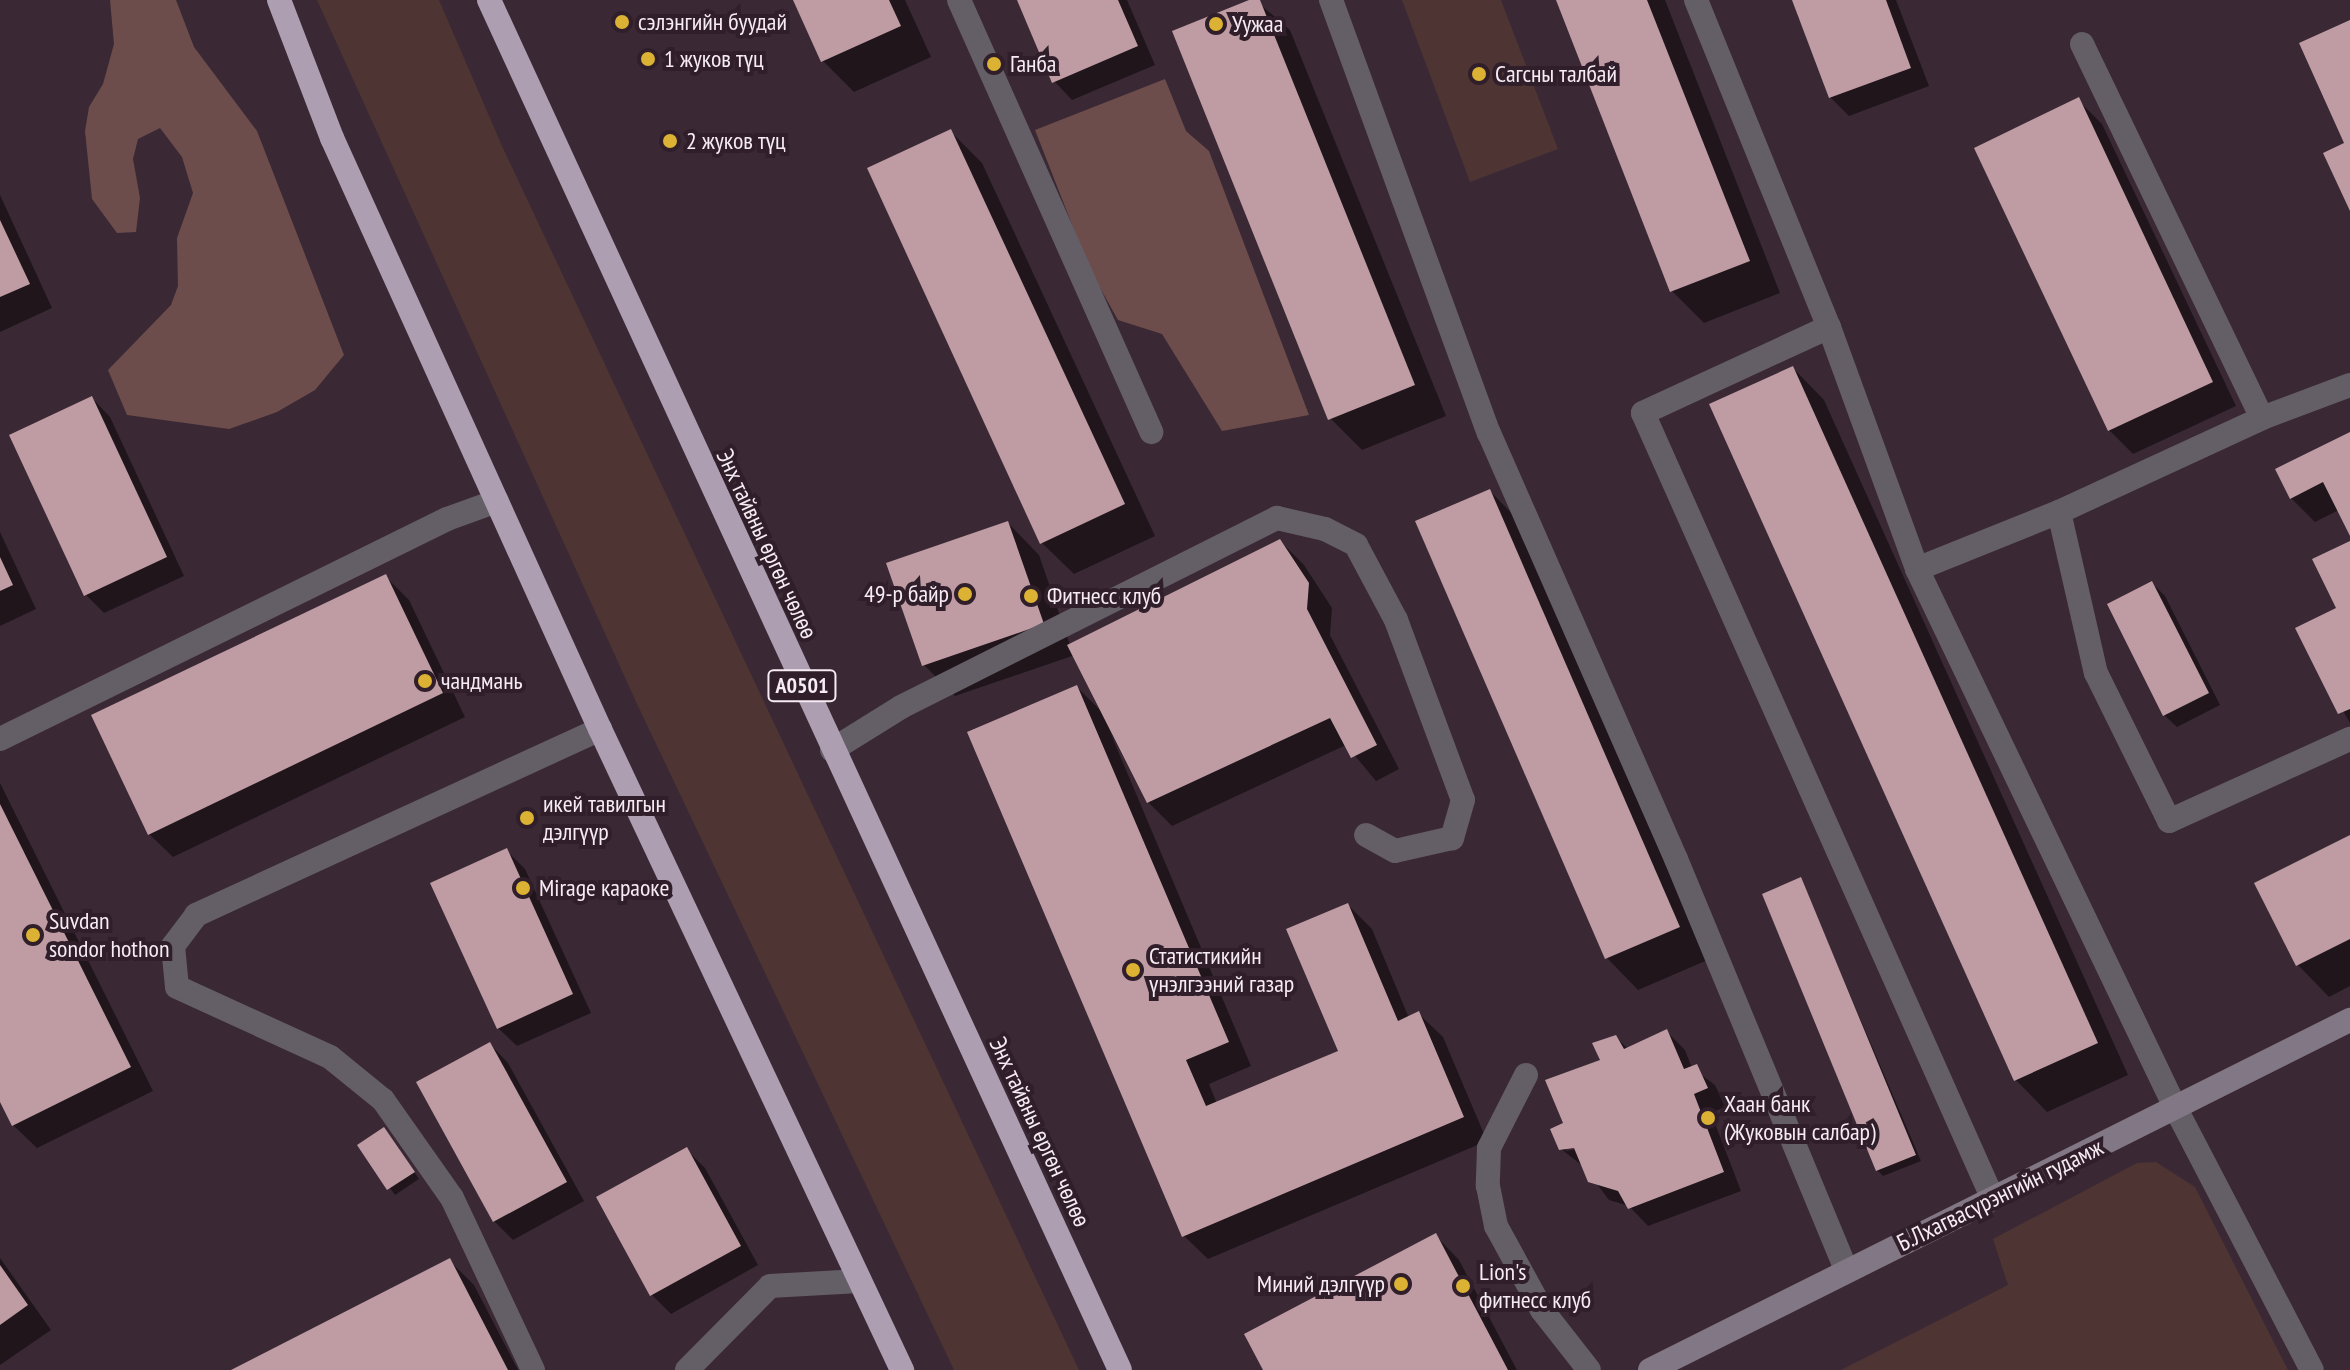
<!DOCTYPE html>
<meta charset="utf-8">
<style>
body{margin:0}
#map{position:relative;width:2350px;height:1370px;overflow:hidden;background:#3a2934;font-family:"PT Sans Narrow",sans-serif}
div>[style]{position:absolute}
.green>*{inset:0;background:#4e3433}
.forest>*{inset:0;background:#6c4d4b}
.shadow>*{inset:0;background:#0007}
.building>*{inset:0;background:#bf9ca4}
.lane>*{height:24px;margin:-12px;padding:0 12px;transform-origin:12px;border-radius:12px;background:#645e66}
.street>*{height:24px;margin:-12px;padding:0 12px;transform-origin:12px;border-radius:12px;background:#645e66}
.secondary>*{height:24px;margin:-12px;padding:0 12px;transform-origin:12px;border-radius:12px;background:#827885}
.highway>*{height:24px;margin:-12px;padding:0 12px;transform-origin:12px;border-radius:12px;background:#ad9eb2}
.dots>*{width:22px;height:22px;translate:-50% -50%;box-sizing:border-box;border:4px solid #301f2a;border-radius:50%}
span{translate:-50% -50%;white-space:nowrap;text-align:center;line-height:1.15;-webkit-text-stroke:8px #301f2a;paint-order:stroke}
.shield-label span{padding:2px 6px;background:#301f2a;border:2px solid;border-radius:6px;-webkit-text-stroke-width:0}
.shield-label{font-size:22px;color:#f7ecf3;font-weight:700}
.poi-label{font-size:24px;color:#f7ecf3}
.left{translate:0 -50%;text-align:left}
.right{translate:-100% -50%;text-align:right}
.street-label{font-size:24px;color:#f7ecf3}
</style>
<div id="map">
<div class="green">
<i style="clip-path:polygon(317px 0,439px 0,502px 146px,1079px 1370px,954px 1370px,638px 706px)"></i>
<i style="clip-path:polygon(1402px 0,1501px 0,1558px 149px,1470px 182px)"></i>
<i style="clip-path:polygon(2156px 1162px,2195px 1187px,2288px 1370px,1841px 1370px,2008px 1285px,1993px 1239px,2137px 1163px)"></i>
</div>
<div class="forest">
<i style="clip-path:polygon(110px 0,176px 0,194px 47px,257px 131px,344px 355px,315px 390px,277px 412px,229px 429px,127px 415px,108px 370px,171px 305px,178px 286px,177px 238px,193px 193px,182px 157px,160px 128px,138px 139px,133px 159px,140px 198px,136px 232px,117px 233px,92px 199px,85px 131px,89px 107px,103px 84px,114px 44px)"></i>
<i style="clip-path:polygon(1165px 79px,1186px 131px,1209px 151px,1309px 415px,1222px 431px,1162px 334px,1118px 320px,1089px 268px,1035px 130px)"></i>
</div>
<div class="shadow">
<i style="clip-path:polygon(795px 0,905px 0,931px 57px,854px 92px,823px 61px)"></i>
<i style="clip-path:polygon(1019px 0,1127px 0,1155px 65px,1072px 100px,1054px 81px)"></i>
<i style="clip-path:polygon(1255px 0,1290px 30px,1446px 416px,1362px 450px,1330px 418px)"></i>
<i style="clip-path:polygon(1558px 0,1665px 0,1780px 293px,1704px 323px,1672px 291px)"></i>
<i style="clip-path:polygon(1794px 0,1896px 0,1929px 86px,1849px 116px,1830px 97px)"></i>
<i style="clip-path:polygon(2078px 100px,2102px 124px,2236px 406px,2133px 454px,2109px 430px)"></i>
<i style="clip-path:polygon(951px 132px,982px 163px,1155px 536px,1074px 574px,1042px 543px)"></i>
<i style="clip-path:polygon(0 195px,52px 308px,0 332px)"></i>
<i style="clip-path:polygon(1793px 368px,1824px 400px,2128px 1075px,2047px 1112px,2016px 1080px)"></i>
<i style="clip-path:polygon(92px 398px,110px 417px,184px 576px,104px 613px,86px 595px)"></i>
<i style="clip-path:polygon(2350px 434px,2350px 532px,2339px 510px,2315px 522px,2291px 498px)"></i>
<i style="clip-path:polygon(1490px 491px,1521px 523px,1710px 959px,1638px 990px,1607px 958px)"></i>
<i style="clip-path:polygon(1008px 523px,1039px 555px,1070px 645px,1280px 541px,1304px 565px,1332px 608px,1330px 635px,1399px 769px,1376px 781px,1346px 745px,1172px 826px,1148px 802px,1110px 732px,1251px 1066px,1209px 1084px,1217px 1104px,1341px 1052px,1348px 905px,1372px 929px,1409px 1018px,1419px 1014px,1443px 1037px,1487px 1141px,1208px 1259px,1184px 1236px,1077px 687px,1103px 713px,1075px 655px,955px 696px,924px 665px)"></i>
<i style="clip-path:polygon(0 532px,36px 609px,0 626px)"></i>
<i style="clip-path:polygon(2350px 543px,2350px 723px,2297px 629px,2338px 609px)"></i>
<i style="clip-path:polygon(385px 576px,409px 600px,465px 717px,173px 857px,149px 834px)"></i>
<i style="clip-path:polygon(2152px 583px,2165px 596px,2220px 705px,2177px 727px,2164px 715px)"></i>
<i style="clip-path:polygon(0 783px,153px 1091px,37px 1148px,13px 1125px,0 1098px)"></i>
<i style="clip-path:polygon(2350px 837px,2350px 986px,2329px 997px,2298px 965px)"></i>
<i style="clip-path:polygon(507px 851px,525px 869px,591px 1013px,517px 1046px,498px 1028px)"></i>
<i style="clip-path:polygon(1801px 880px,1921px 1161px,1883px 1176px,1877px 1170px)"></i>
<i style="clip-path:polygon(evenodd,1667px 1032px,1685px 1050px,1692px 1068px,1715px 1085px,1725px 1107px,1711px 1113px,1741px 1191px,1648px 1226px,1629px 1206px,1609px 1200px,1584px 1167px,1561px 1149px,1566px 1124px,1616px 1037px,1628px 1049px,1667px 1032px,1569px 1146px,1584px 1148px,1565px 1151px,1569px 1146px)"></i>
<i style="clip-path:polygon(490px 1044px,508px 1063px,584px 1201px,513px 1240px,494px 1221px)"></i>
<i style="clip-path:polygon(389px 1135px,419px 1179px,395px 1195px,360px 1145px)"></i>
<i style="clip-path:polygon(686px 1149px,705px 1168px,758px 1265px,671px 1314px,652px 1295px,598px 1198px)"></i>
<i style="clip-path:polygon(1436px 1236px,1459px 1260px,1517px 1370px,1265px 1370px)"></i>
<i style="clip-path:polygon(0 1258px,51px 1330px,0 1365px)"></i>
<i style="clip-path:polygon(450px 1261px,474px 1285px,518px 1370px,235px 1370px)"></i>
</div>
<div class="building">
<i style="clip-path:polygon(793px 0,889px 0,901px 26px,821px 62px)"></i>
<i style="clip-path:polygon(1017px 0,1118px 0,1138px 46px,1052px 83px)"></i>
<i style="clip-path:polygon(1249px 0,1260px 0,1415px 385px,1328px 420px,1172px 31px)"></i>
<i style="clip-path:polygon(1556px 0,1647px 0,1750px 261px,1670px 292px)"></i>
<i style="clip-path:polygon(1792px 0,1886px 0,1911px 68px,1829px 98px)"></i>
<i style="clip-path:polygon(2350px 20px,2350px 211px,2323px 153px,2344px 143px,2299px 43px)"></i>
<i style="clip-path:polygon(2079px 97px,2213px 382px,2108px 431px,1974px 148px)"></i>
<i style="clip-path:polygon(951px 129px,1125px 504px,1040px 544px,867px 168px)"></i>
<i style="clip-path:polygon(0 220px,30px 284px,0 297px)"></i>
<i style="clip-path:polygon(1793px 366px,2098px 1043px,2014px 1081px,1709px 404px)"></i>
<i style="clip-path:polygon(92px 396px,167px 557px,84px 596px,9px 435px)"></i>
<i style="clip-path:polygon(2350px 432px,2350px 536px,2323px 482px,2290px 499px,2275px 469px)"></i>
<i style="clip-path:polygon(1490px 489px,1680px 927px,1605px 959px,1415px 521px)"></i>
<i style="clip-path:polygon(1008px 521px,1044px 624px,922px 666px,886px 563px)"></i>
<i style="clip-path:polygon(1280px 539px,1309px 583px,1307px 609px,1377px 745px,1351px 758px,1330px 718px,1147px 803px,1067px 645px)"></i>
<i style="clip-path:polygon(2350px 541px,2350px 709px,2338px 714px,2295px 628px,2336px 608px,2312px 559px)"></i>
<i style="clip-path:polygon(0 557px,13px 585px,0 591px)"></i>
<i style="clip-path:polygon(386px 574px,443px 693px,148px 835px,91px 715px)"></i>
<i style="clip-path:polygon(2152px 581px,2209px 693px,2163px 716px,2107px 604px)"></i>
<i style="clip-path:polygon(1077px 685px,1229px 1042px,1186px 1060px,1206px 1106px,1338px 1051px,1286px 929px,1348px 903px,1398px 1021px,1419px 1011px,1464px 1117px,1182px 1237px,967px 732px)"></i>
<i style="clip-path:polygon(0 804px,131px 1067px,12px 1126px,0 1102px)"></i>
<i style="clip-path:polygon(2350px 835px,2350px 939px,2296px 966px,2254px 883px)"></i>
<i style="clip-path:polygon(507px 848px,573px 994px,497px 1029px,430px 883px)"></i>
<i style="clip-path:polygon(1801px 877px,1916px 1155px,1876px 1171px,1762px 894px)"></i>
<i style="clip-path:polygon(1667px 1029px,1684px 1069px,1697px 1064px,1708px 1088px,1694px 1094px,1724px 1172px,1628px 1209px,1618px 1191px,1588px 1182px,1574px 1148px,1559px 1150px,1550px 1129px,1563px 1123px,1545px 1080px,1600px 1060px,1592px 1043px,1616px 1035px,1624px 1049px)"></i>
<i style="clip-path:polygon(490px 1042px,567px 1182px,493px 1222px,416px 1082px)"></i>
<i style="clip-path:polygon(384px 1127px,415px 1172px,387px 1190px,357px 1145px)"></i>
<i style="clip-path:polygon(687px 1147px,741px 1246px,650px 1296px,596px 1197px)"></i>
<i style="clip-path:polygon(1436px 1233px,1508px 1370px,1263px 1370px,1244px 1334px)"></i>
<i style="clip-path:polygon(450px 1258px,508px 1370px,231px 1370px)"></i>
<i style="clip-path:polygon(0 1265px,28px 1305px,0 1325px)"></i>
</div>
<div class="lane">
<i style="left:959px;top:0;width:473px;rotate:66deg"></i>
<i style="left:1331px;top:0;width:461px;rotate:70deg"></i>
<i style="left:1489px;top:433px;width:465px;rotate:66.3deg"></i>
<i style="left:1676px;top:859px;width:446px;rotate:67.5deg"></i>
<i style="left:2082px;top:44px;width:415px;rotate:64.3deg"></i>
<i style="left:1829px;top:327px;width:205px;rotate:155.2deg"></i>
<i style="left:1643px;top:413px;width:858px;rotate:66deg"></i>
<i style="left:2059px;top:512px;width:224px;rotate:-24.8deg"></i>
<i style="left:2262px;top:418px;width:94px;rotate:-20.6deg"></i>
<i style="left:1917px;top:569px;width:153px;rotate:-21.9deg"></i>
<i style="left:2059px;top:512px;width:165px;rotate:77.1deg"></i>
<i style="left:2096px;top:673px;width:165px;rotate:63.7deg"></i>
<i style="left:2169px;top:821px;width:199px;rotate:-24.4deg"></i>
<i style="left:0;top:739px;width:498px;rotate:-26.2deg"></i>
<i style="left:447px;top:519px;width:53px;rotate:-19.8deg"></i>
<i style="left:832px;top:750px;width:81px;rotate:-31.9deg"></i>
<i style="left:901px;top:707px;width:421px;rotate:-26.7deg"></i>
<i style="left:1277px;top:518px;width:49px;rotate:12.9deg"></i>
<i style="left:1325px;top:529px;width:35px;rotate:27deg"></i>
<i style="left:1356px;top:545px;width:85px;rotate:61.9deg"></i>
<i style="left:1396px;top:620px;width:192px;rotate:69.6deg"></i>
<i style="left:1463px;top:800px;width:40px;rotate:106deg"></i>
<i style="left:1452px;top:838px;width:58px;rotate:167.2deg"></i>
<i style="left:1395px;top:851px;width:33px;rotate:-151deg"></i>
<i style="left:1526px;top:1075px;width:82px;rotate:116.9deg"></i>
<i style="left:1489px;top:1148px;width:38px;rotate:92deg"></i>
<i style="left:1488px;top:1186px;width:41px;rotate:78.7deg"></i>
<i style="left:1496px;top:1226px;width:96px;rotate:61.3deg"></i>
<i style="left:1542px;top:1310px;width:76px;rotate:51.9deg"></i>
<i style="left:533px;top:1370px;width:190px;rotate:-115.2deg"></i>
<i style="left:452px;top:1198px;width:120px;rotate:-125.1deg"></i>
<i style="left:383px;top:1100px;width:68px;rotate:-140.9deg"></i>
<i style="left:330px;top:1057px;width:168px;rotate:-155.4deg"></i>
<i style="left:177px;top:987px;width:41px;rotate:-95.6deg"></i>
<i style="left:173px;top:946px;width:39px;rotate:-53deg"></i>
<i style="left:196px;top:915px;width:445px;rotate:-24.7deg"></i>
<i style="left:687px;top:1370px;width:118px;rotate:-45.3deg"></i>
<i style="left:770px;top:1286px;width:89px;rotate:-3.2deg"></i>
</div>
<div class="street">
<i style="left:1696px;top:0;width:353px;rotate:67.9deg"></i>
<i style="left:1829px;top:327px;width:258px;rotate:70deg"></i>
<i style="left:1917px;top:569px;width:599px;rotate:64.38deg"></i>
<i style="left:2176px;top:1109px;width:294px;rotate:62.5deg"></i>
</div>
<div class="secondary">
<i style="left:1650px;top:1370px;width:783px;rotate:-26.57deg"></i>
</div>
<div class="highway">
<i style="left:279px;top:0;width:148px;rotate:69deg"></i>
<i style="left:332px;top:138px;width:649px;rotate:65.61deg"></i>
<i style="left:600px;top:729px;width:709px;rotate:64.77deg"></i>
<i style="left:489px;top:0;width:1508px;rotate:65.27deg"></i>
</div>
<div class="dots">
<i style="left:622px;top:22px;background:#dbb233"></i>
<i style="left:1216px;top:24px;background:#dbb233"></i>
<i style="left:648px;top:59px;background:#dbb233"></i>
<i style="left:994px;top:64px;background:#dbb233"></i>
<i style="left:1479px;top:74px;background:#dbb233"></i>
<i style="left:670px;top:141px;background:#dbb233"></i>
<i style="left:965px;top:594px;background:#dbb233"></i>
<i style="left:1031px;top:596px;background:#dbb233"></i>
<i style="left:425px;top:681px;background:#dbb233"></i>
<i style="left:527px;top:818px;background:#dbb233"></i>
<i style="left:523px;top:888px;background:#dbb233"></i>
<i style="left:33px;top:935px;background:#dbb233"></i>
<i style="left:1133px;top:970px;background:#dbb233"></i>
<i style="left:1708px;top:1118px;background:#dbb233"></i>
<i style="left:1401px;top:1284px;background:#dbb233"></i>
<i style="left:1463px;top:1286px;background:#dbb233"></i>
</div>
<div class="shield-label">
<span style="left:802px;top:686px">A0501</span>
</div>
<div class="poi-label">
<span class="left" style="left:638px;top:22px">сэлэнгийн буудай</span>
<span class="left" style="left:1232px;top:24px">Уужаа</span>
<span class="left" style="left:664px;top:59px">1 жуков түц</span>
<span class="left" style="left:1010px;top:64px">Ганба</span>
<span class="left" style="left:1495px;top:74px">Сагсны талбай</span>
<span class="left" style="left:686px;top:141px">2 жуков түц</span>
<span class="right" style="left:949px;top:594px">49-р байр</span>
<span class="left" style="left:1047px;top:596px">Фитнесс клуб</span>
<span class="left" style="left:441px;top:681px">чандмань</span>
<span class="left" style="left:543px;top:818px">икей тавилгын<br>дэлгүүр</span>
<span class="left" style="left:539px;top:888px">Mirage караоке</span>
<span class="left" style="left:49px;top:935px">Suvdan<br>sondor hothon</span>
<span class="left" style="left:1149px;top:970px">Статистикийн<br>үнэлгээний газар</span>
<span class="left" style="left:1724px;top:1118px">Хаан банк<br>(Жуковын салбар)</span>
<span class="left" style="left:1479px;top:1286px">Lion's<br>фитнесс клуб</span>
<span class="right" style="left:1385px;top:1284px">Миний дэлгүүр</span>
</div>
<div class="street-label">
<span style="left:767px;top:544px;rotate:65deg">Энх тайвны өргөн чөлөө</span>
<span style="left:1040px;top:1132px;rotate:65deg">Энх тайвны өргөн чөлөө</span>
<span style="left:2000px;top:1195px;rotate:-26deg">Б.Лхагвасүрэнгийн гудамж</span>
</div>
</div>
